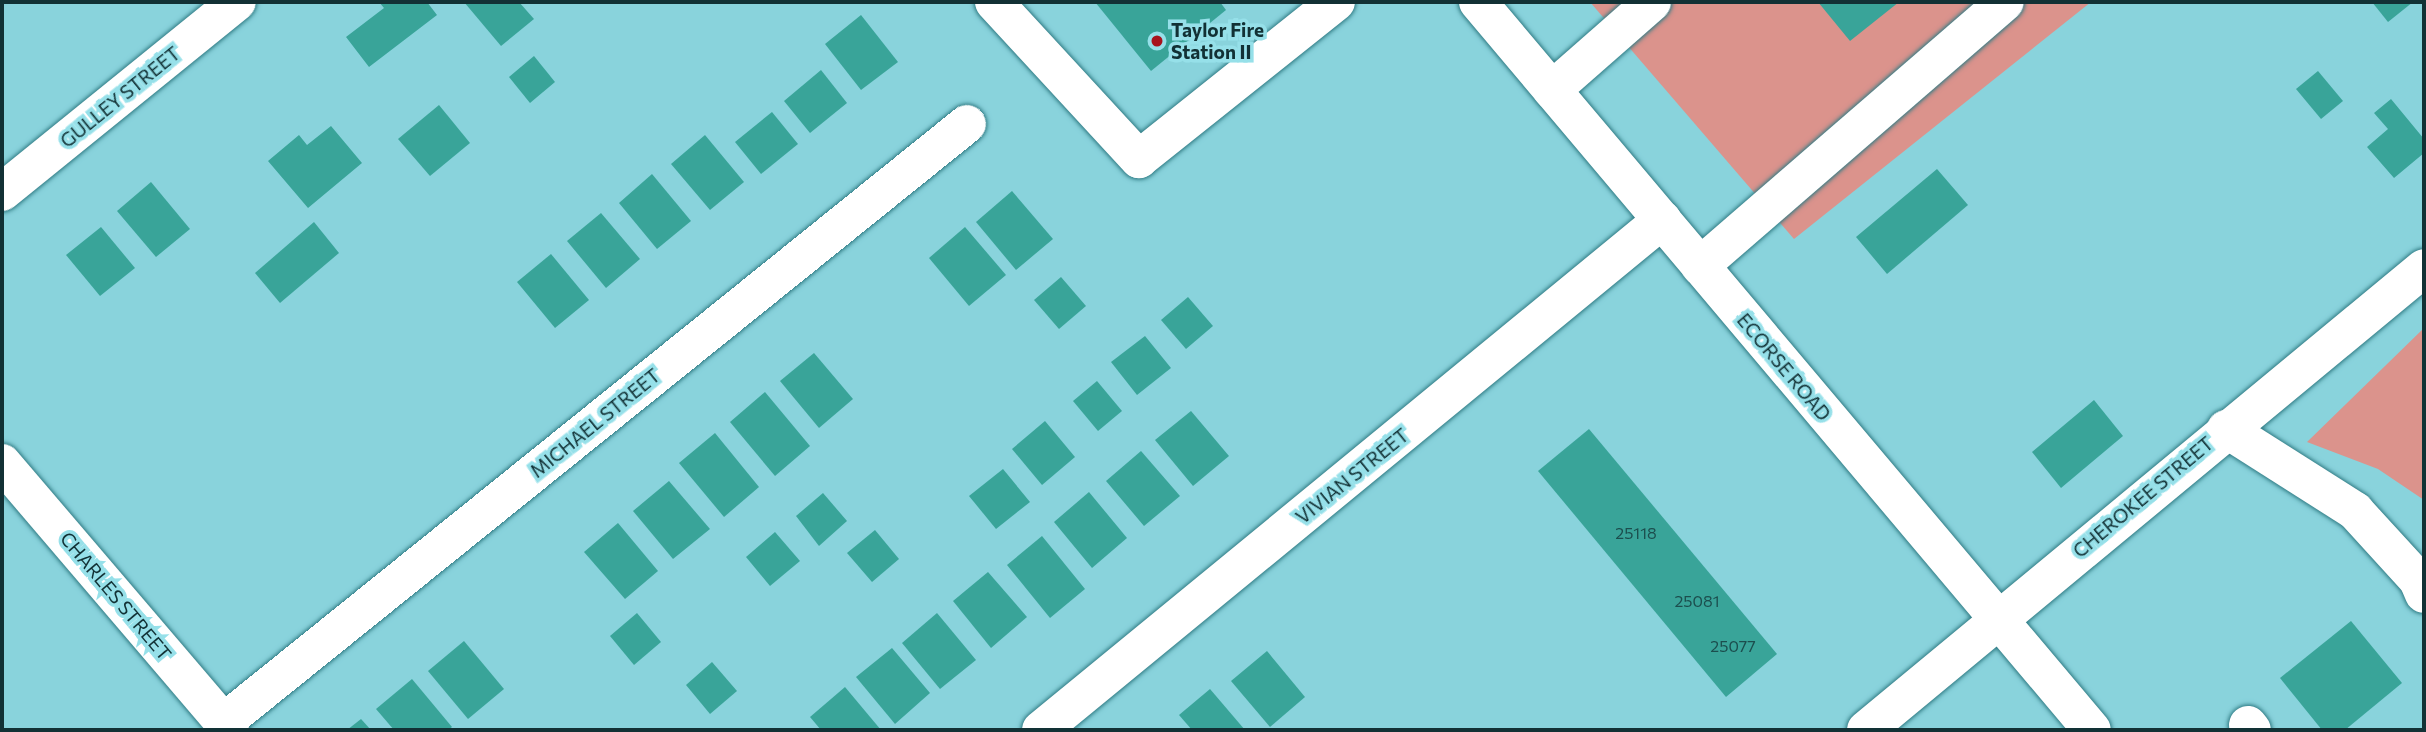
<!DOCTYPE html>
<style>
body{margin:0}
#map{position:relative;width:2426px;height:732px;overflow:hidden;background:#89d3dc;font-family:Commissioner,sans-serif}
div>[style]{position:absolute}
.green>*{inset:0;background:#db938c}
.building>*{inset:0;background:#39a499}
.roads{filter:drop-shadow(0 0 2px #307b84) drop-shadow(0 0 2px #307b84)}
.minor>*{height:38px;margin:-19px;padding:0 19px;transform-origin:19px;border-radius:19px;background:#fff}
.major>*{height:38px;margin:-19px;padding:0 19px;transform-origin:19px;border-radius:19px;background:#fff}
.dots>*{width:19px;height:19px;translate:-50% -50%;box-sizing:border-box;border:4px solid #96e0e9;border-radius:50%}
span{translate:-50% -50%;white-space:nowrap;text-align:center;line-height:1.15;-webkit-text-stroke:7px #96e0e9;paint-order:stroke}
.number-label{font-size:16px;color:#1c4e4e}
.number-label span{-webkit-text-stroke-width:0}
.poi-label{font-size:19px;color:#123135;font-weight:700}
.left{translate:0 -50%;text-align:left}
.street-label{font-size:19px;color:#123135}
.frame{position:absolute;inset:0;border:4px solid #123135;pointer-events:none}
</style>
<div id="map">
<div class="green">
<i style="clip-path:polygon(1590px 2px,2091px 2px,1794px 239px)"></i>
<i style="clip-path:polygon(2424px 328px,2424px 500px,2378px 469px,2307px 442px)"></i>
</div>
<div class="building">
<i style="clip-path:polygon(379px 2px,427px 2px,437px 15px,369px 67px,346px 37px,384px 8px)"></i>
<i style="clip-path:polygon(464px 2px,519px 2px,534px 19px,501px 46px)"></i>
<i style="clip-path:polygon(1095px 2px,1220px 2px,1226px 10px,1151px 71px)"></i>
<i style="clip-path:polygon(1818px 2px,1899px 2px,1850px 41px)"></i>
<i style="clip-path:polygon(2372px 2px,2413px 2px,2388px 22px)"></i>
<i style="clip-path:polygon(861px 15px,898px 62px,861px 90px,825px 44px)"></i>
<i style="clip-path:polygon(534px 56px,555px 82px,530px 103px,509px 77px)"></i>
<i style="clip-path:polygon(821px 70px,847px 103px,810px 133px,784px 101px)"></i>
<i style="clip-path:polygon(2318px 71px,2343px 101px,2321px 119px,2296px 89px)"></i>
<i style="clip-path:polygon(2391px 99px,2424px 139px,2424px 153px,2394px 178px,2367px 147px,2388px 129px,2374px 113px)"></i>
<i style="clip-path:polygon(439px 105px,470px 143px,430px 176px,398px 139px)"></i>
<i style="clip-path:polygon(772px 112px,798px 144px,761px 174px,735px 142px)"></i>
<i style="clip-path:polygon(331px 126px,362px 163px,308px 208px,268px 161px,299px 135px,307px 145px)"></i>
<i style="clip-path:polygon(705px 135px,744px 182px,710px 210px,671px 164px)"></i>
<i style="clip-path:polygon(1937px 169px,1968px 205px,1887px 274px,1856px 237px)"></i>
<i style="clip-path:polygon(652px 174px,691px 221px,657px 249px,619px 203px)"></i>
<i style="clip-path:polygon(151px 182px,190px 229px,156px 257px,117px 211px)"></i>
<i style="clip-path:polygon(1012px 191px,1053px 239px,1016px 270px,976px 222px)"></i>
<i style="clip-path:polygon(601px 213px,640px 259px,606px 288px,567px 241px)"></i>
<i style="clip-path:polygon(314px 222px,339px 253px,280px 303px,255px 273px)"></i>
<i style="clip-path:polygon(101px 227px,135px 268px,100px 296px,66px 255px)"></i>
<i style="clip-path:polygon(965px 227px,1006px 275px,969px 306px,929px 258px)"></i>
<i style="clip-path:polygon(551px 254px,589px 300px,555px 328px,517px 282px)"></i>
<i style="clip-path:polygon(1061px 277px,1086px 306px,1059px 329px,1034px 300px)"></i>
<i style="clip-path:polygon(1188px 297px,1213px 326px,1186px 349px,1161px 320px)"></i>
<i style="clip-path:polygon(1145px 336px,1171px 368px,1137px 395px,1111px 362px)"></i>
<i style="clip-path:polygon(814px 353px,853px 399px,819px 428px,780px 381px)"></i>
<i style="clip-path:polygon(1097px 381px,1122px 411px,1098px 431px,1073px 401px)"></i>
<i style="clip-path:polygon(765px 392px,810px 446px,775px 476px,730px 422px)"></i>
<i style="clip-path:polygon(2094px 400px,2123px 436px,2061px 488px,2032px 452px)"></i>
<i style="clip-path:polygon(1191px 411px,1229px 456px,1193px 486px,1155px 440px)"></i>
<i style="clip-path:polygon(1045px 421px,1075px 457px,1042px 485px,1012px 449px)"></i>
<i style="clip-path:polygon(1589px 429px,1777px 654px,1726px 697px,1538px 471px)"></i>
<i style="clip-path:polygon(715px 433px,759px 487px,724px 517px,679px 463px)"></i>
<i style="clip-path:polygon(1141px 451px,1180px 496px,1144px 526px,1106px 481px)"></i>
<i style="clip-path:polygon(1003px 469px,1030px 502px,996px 529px,969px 496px)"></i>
<i style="clip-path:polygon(669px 481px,710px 529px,673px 559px,633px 511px)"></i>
<i style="clip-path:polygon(1089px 492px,1127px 538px,1092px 568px,1054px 522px)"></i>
<i style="clip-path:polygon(823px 493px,847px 521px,819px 546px,796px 516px)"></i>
<i style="clip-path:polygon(618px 523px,658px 571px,625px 599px,584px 552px)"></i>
<i style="clip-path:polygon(875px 530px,899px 559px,872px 582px,847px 553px)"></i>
<i style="clip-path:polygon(775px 532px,800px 561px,770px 586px,746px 557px)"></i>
<i style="clip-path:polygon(1042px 536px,1085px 589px,1050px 618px,1007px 565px)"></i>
<i style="clip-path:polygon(988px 572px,1027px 617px,991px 648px,953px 601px)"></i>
<i style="clip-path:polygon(637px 613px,661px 642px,634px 665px,610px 636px)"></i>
<i style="clip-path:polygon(937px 613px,976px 660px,940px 689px,902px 643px)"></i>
<i style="clip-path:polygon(2351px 621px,2402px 683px,2345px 730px,2322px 730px,2280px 678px)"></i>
<i style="clip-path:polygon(464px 641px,504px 689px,468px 719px,428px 671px)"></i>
<i style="clip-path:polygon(892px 648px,930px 693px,895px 724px,856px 677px)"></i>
<i style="clip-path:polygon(1267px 651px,1305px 697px,1270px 727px,1231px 681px)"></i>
<i style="clip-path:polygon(712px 662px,737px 691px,710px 714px,686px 685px)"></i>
<i style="clip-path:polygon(412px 679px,452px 727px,448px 730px,394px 730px,376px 709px)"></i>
<i style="clip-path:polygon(845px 687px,881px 730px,821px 730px,810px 717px)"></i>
<i style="clip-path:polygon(1210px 689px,1245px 730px,1192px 730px,1179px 715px)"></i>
<i style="clip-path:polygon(361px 719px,371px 730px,347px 730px)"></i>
</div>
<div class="roads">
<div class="minor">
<i style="left:994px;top:2px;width:214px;rotate:47.3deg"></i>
<i style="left:1139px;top:159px;width:252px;rotate:-38.6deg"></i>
<i style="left:1552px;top:90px;width:133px;rotate:-41.3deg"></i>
<i style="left:2px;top:192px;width:302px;rotate:-39deg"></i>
<i style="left:1700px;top:266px;width:403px;rotate:-40.9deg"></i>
<i style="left:2226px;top:429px;width:153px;rotate:32.4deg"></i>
<i style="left:2355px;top:511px;width:93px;rotate:47.6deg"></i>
<i style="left:2418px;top:580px;width:15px;rotate:67deg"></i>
<i style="left:2px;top:463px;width:351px;rotate:49.5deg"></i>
<i style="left:223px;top:723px;width:955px;rotate:-38.84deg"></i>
<i style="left:2248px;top:725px;width:6px;rotate:51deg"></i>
<i style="left:1041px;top:730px;width:804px;rotate:-39.39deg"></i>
<i style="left:1866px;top:730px;width:724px;rotate:-39.62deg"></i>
</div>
<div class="major">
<i style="left:1478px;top:2px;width:952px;rotate:49.86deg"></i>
</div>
</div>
<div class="dots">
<i style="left:1157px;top:41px;background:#a8131d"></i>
</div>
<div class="number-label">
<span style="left:1636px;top:533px">25118</span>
<span style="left:1697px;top:601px">25081</span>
<span style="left:1733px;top:646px">25077</span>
</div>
<div class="poi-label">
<span class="left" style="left:1171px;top:41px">Taylor Fire<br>Station II</span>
</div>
<div class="street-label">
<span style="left:120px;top:97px;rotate:-39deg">GULLEY STREET</span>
<span style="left:1784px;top:367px;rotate:50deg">ECORSE ROAD</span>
<span style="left:595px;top:423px;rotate:-39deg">MICHAEL STREET</span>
<span style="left:1352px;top:476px;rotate:-39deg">VIVIAN STREET</span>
<span style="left:2143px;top:497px;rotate:-40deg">CHEROKEE STREET</span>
<span style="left:116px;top:596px;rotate:50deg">CHARLES STREET</span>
</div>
<div class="frame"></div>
</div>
